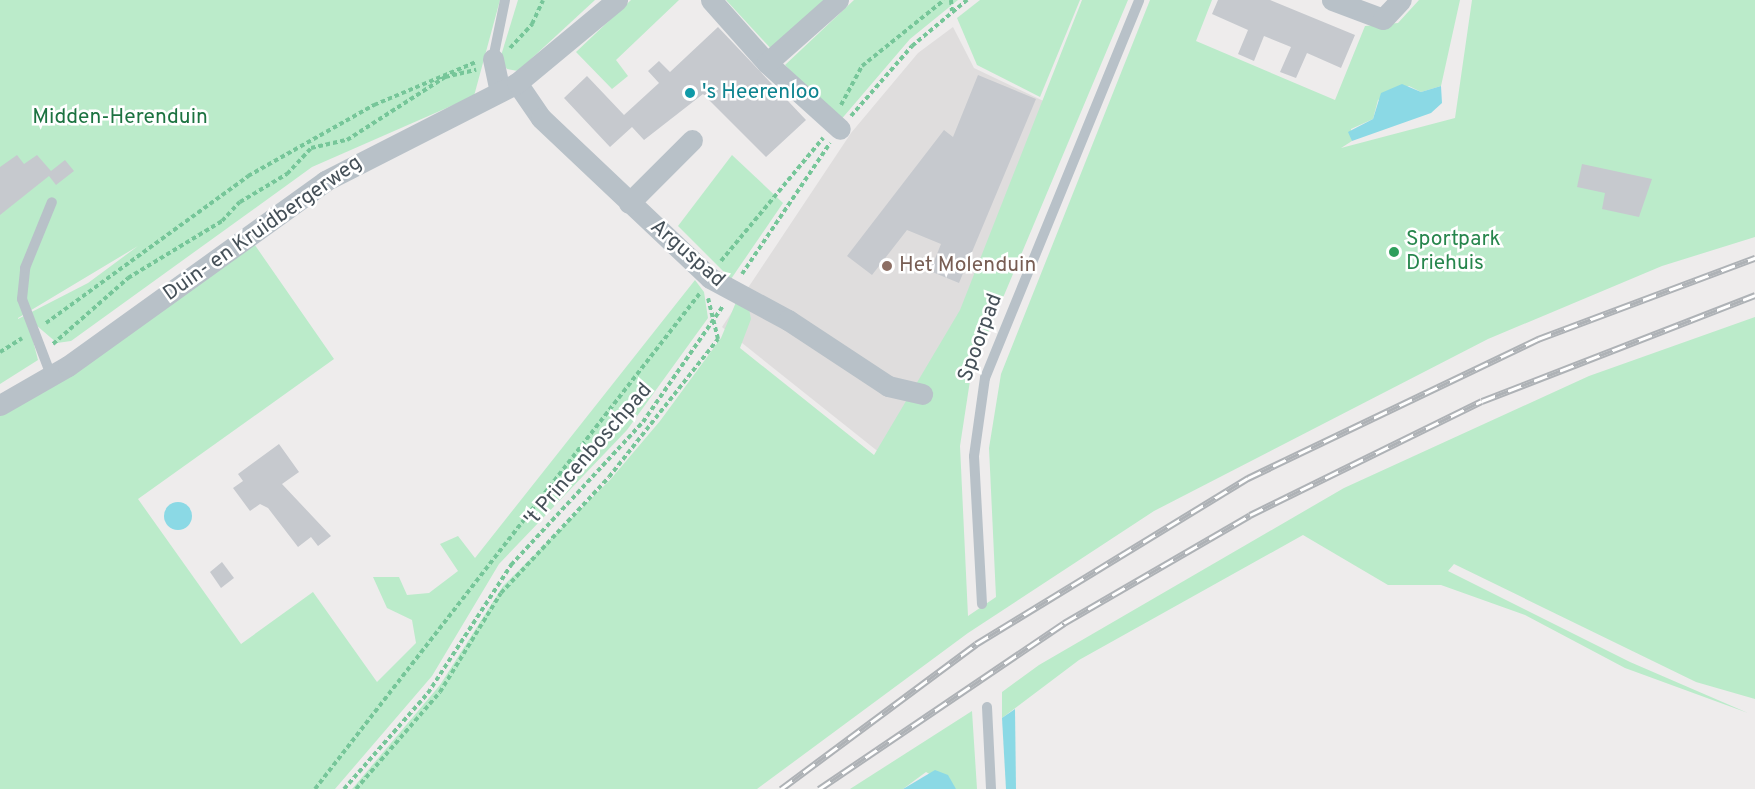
<!DOCTYPE html>
<style>
body{margin:0}
#map{position:relative;width:1755px;height:789px;overflow:hidden;background:#eeecec;font-family:Overpass,sans-serif}
div>[style]{position:absolute}
.education>*{inset:0;background:#dfdddd}
.green>*{inset:0;background:#bbebca}
.water>*{inset:0;background:#8bd9e5}
.round{border-radius:50%}
.building>*{inset:0;background:#c6c9ce}
.path>*{height:4px;margin-top:-2px;transform-origin:0;background:repeating-linear-gradient(90deg,#76c699 0 4.5px,transparent 0 7.5px)}
.lane>*{height:10px;margin:-5px;padding:0 5px;transform-origin:5px;border-radius:5px;background:#b8c1c8}
.street>*{height:21px;margin:-10.5px;padding:0 10.5px;transform-origin:10.5px;border-radius:10.5px;background:#b8c1c8}
.rail>*{height:7px;margin-top:-3.5px;transform-origin:0;background:repeating-linear-gradient(90deg,#fff 0 14px,#aeb2b6 0 28px);box-sizing:border-box;border-block:2px solid #aeb2b6}
.dots>*{width:16px;height:16px;translate:-50% -50%;box-sizing:border-box;border:3px solid #fff;border-radius:50%}
span{translate:-50% -50%;white-space:nowrap;text-align:center;line-height:1.15;-webkit-text-stroke:5px #fff;paint-order:stroke}
.culture-label{font-size:21px;color:#0d838f}
.left{translate:0 -50%;text-align:left}
.park-label{font-size:21px;color:#1c7341}
.street-label{font-size:21px;color:#455058}
.leisure-label{font-size:21px;color:#27864d}
.education-label{font-size:21px;color:#785e54}
</style>
<div id="map">
<div class="education">
<i style="clip-path:polygon(953px 27px,974px 68px,1073px 115px,900px 469px,722px 327px,851px 133px,918px 53px)"></i>
</div>
<div class="green">
<i style="clip-path:polygon(evenodd,0 0,500px 0,474px 96px,312px 167px,71px 341px,57px 343px,36px 325px,30px 329px,38px 360px,0 384px,0 0,138px 246px,88px 283px,18px 319px,18px 318px,138px 246px)"></i>
<i style="clip-path:polygon(518px 0,595px 0,518px 71px,507px 69px,500px 59px)"></i>
<i style="clip-path:polygon(631px 0,679px 0,616px 60px,628px 76px,612px 89px,576px 52px)"></i>
<i style="clip-path:polygon(726px 0,830px 0,774px 52px)"></i>
<i style="clip-path:polygon(854px 0,958px 0,910px 39px,839px 122px,785px 65px)"></i>
<i style="clip-path:polygon(980px 0,1080px 0,1040px 97px,977px 65px,957px 18px)"></i>
<i style="clip-path:polygon(1082px 0,1128px 0,971px 374px,960px 446px,968px 616px,996px 597px,989px 448px,1001px 374px,1150px 0,1212px 0,1196px 41px,1335px 100px,1365px 26px,1398px 23px,1419px 0,1460px 0,1441px 86px,1421px 92px,1409px 86px,1378px 100px,1373px 119px,1351px 129px,1352px 141px,1341px 148px,1455px 118px,1472px 0,1755px 0,1755px 237px,1662px 266px,1488px 339px,1154px 511px,968px 633px,757px 789px,352px 789px,440px 685px,503px 586px,610px 480px,660px 421px,721px 338px,739px 295px,748px 304px,751px 319px,740px 348px,874px 455px,960px 310px)"></i>
<i style="clip-path:polygon(732px 155px,783px 203px,731px 279px,678px 226px)"></i>
<i style="clip-path:polygon(250px 238px,334px 359px,138px 499px,241px 644px,313px 592px,377px 682px,416px 643px,412px 620px,387px 608px,373px 577px,399px 577px,407px 595px,429px 593px,458px 571px,440px 544px,458px 536px,475px 558px,695px 280px,704px 292px,708px 318px,627px 430px,499px 564px,432px 676px,335px 789px,0 789px,0 415px)"></i>
<i style="clip-path:polygon(1755px 317px,1755px 699px,1696px 682px,1454px 564px,1448px 571px,1630px 662px,1748px 713px,1625px 668px,1525px 615px,1441px 585px,1388px 585px,1303px 535px,1079px 660px,1002px 718px,1002px 692px,1039px 665px,1344px 488px,1589px 376px)"></i>
<i style="clip-path:polygon(972px 711px,977px 789px,956px 789px,926px 772px,903px 789px,850px 789px)"></i>
</div>
<div class="water">
<i style="clip-path:polygon(1402px 84px,1421px 92px,1441px 86px,1442px 103px,1431px 113px,1352px 141px,1348px 132px,1373px 119px,1381px 93px)"></i>
<i class="round" style="left:164px;top:502px;width:28px;height:28px"></i>
<i style="clip-path:polygon(1015px 709px,1016px 789px,1006px 789px,1002px 718px)"></i>
<i style="clip-path:polygon(935px 770px,948px 775px,956px 789px,903px 789px)"></i>
</div>
<div class="building">
<i style="clip-path:polygon(1218px 0,1270px 0,1355px 35px,1341px 68px,1307px 53px,1296px 78px,1280px 72px,1291px 47px,1264px 36px,1254px 61px,1238px 54px,1248px 30px,1212px 14px)"></i>
<i style="clip-path:polygon(718px 27px,806px 120px,766px 157px,703px 94px,644px 140px,632px 127px,610px 147px,564px 98px,587px 76px,624px 115px,659px 83px,648px 71px,659px 61px,670px 72px)"></i>
<i style="clip-path:polygon(978px 75px,1036px 99px,959px 283px,930px 271px,941px 244px,907px 230px,872px 275px,847px 256px,944px 130px,953px 137px)"></i>
<i style="clip-path:polygon(17px 155px,24px 164px,37px 155px,51px 171px,65px 160px,74px 171px,56px 185px,49px 176px,0 215px,0 167px)"></i>
<i style="clip-path:polygon(1582px 164px,1652px 179px,1639px 217px,1602px 209px,1605px 193px,1577px 187px)"></i>
<i style="clip-path:polygon(279px 444px,299px 472px,282px 484px,331px 536px,318px 546px,311px 537px,298px 547px,268px 508px,260px 504px,250px 511px,233px 488px,243px 481px,238px 474px)"></i>
<i style="clip-path:polygon(222px 562px,234px 578px,221px 588px,210px 572px)"></i>
</div>
<div class="path">
<i style="left:951px;top:0;width:11px;rotate:85deg"></i>
<i style="left:510px;top:48px;width:33px;rotate:-47deg"></i>
<i style="left:532px;top:24px;width:26px;rotate:-65deg"></i>
<i style="left:841px;top:105px;width:44px;rotate:-61.7deg"></i>
<i style="left:862px;top:66px;width:105px;rotate:-38.8deg"></i>
<i style="left:851px;top:116px;width:93px;rotate:-48.9deg"></i>
<i style="left:912px;top:46px;width:72px;rotate:-39.9deg"></i>
<i style="left:721px;top:261px;width:160px;rotate:-50.3deg"></i>
<i style="left:742px;top:274px;width:158px;rotate:-56.1deg"></i>
<i style="left:46px;top:323px;width:250px;rotate:-36deg"></i>
<i style="left:248px;top:176px;width:145px;rotate:-29.4deg"></i>
<i style="left:374px;top:105px;width:111px;rotate:-22.9deg"></i>
<i style="left:53px;top:344px;width:100px;rotate:-41.3deg"></i>
<i style="left:128px;top:278px;width:110px;rotate:-31.2deg"></i>
<i style="left:222px;top:221px;width:26px;rotate:-47deg"></i>
<i style="left:240px;top:202px;width:55px;rotate:-30.8deg"></i>
<i style="left:287px;top:174px;width:35px;rotate:-47deg"></i>
<i style="left:311px;top:148px;width:37px;rotate:-13deg"></i>
<i style="left:347px;top:140px;width:117px;rotate:-32.7deg"></i>
<i style="left:445px;top:77px;width:32px;rotate:-13deg"></i>
<i style="left:0;top:352px;width:26px;rotate:-32deg"></i>
<i style="left:315px;top:789px;width:628px;rotate:-52.18deg"></i>
<i style="left:344px;top:789px;width:128px;rotate:-48.8deg"></i>
<i style="left:428px;top:693px;width:153px;rotate:-57deg"></i>
<i style="left:511px;top:565px;width:195px;rotate:-47.3deg"></i>
<i style="left:643px;top:422px;width:141px;rotate:-55.4deg"></i>
<i style="left:356px;top:789px;width:128px;rotate:-49.1deg"></i>
<i style="left:440px;top:692px;width:116px;rotate:-58.4deg"></i>
<i style="left:501px;top:593px;width:158px;rotate:-47deg"></i>
<i style="left:609px;top:477px;width:176px;rotate:-51.7deg"></i>
<i style="left:718px;top:339px;width:42px;rotate:-103.7deg"></i>
</div>
<div class="lane">
<i style="left:493px;top:59px;width:60px;rotate:-78.5deg"></i>
<i style="left:49px;top:370px;width:76px;rotate:-110.8deg"></i>
<i style="left:22px;top:299px;width:31px;rotate:-84deg"></i>
<i style="left:25px;top:268px;width:71px;rotate:-67.8deg"></i>
<i style="left:982px;top:604px;width:148px;rotate:-93.1deg"></i>
<i style="left:974px;top:456px;width:79px;rotate:-82deg"></i>
<i style="left:985px;top:378px;width:408px;rotate:-67.8deg"></i>
<i style="left:987px;top:707px;width:82px;rotate:87.2deg"></i>
</div>
<div class="street">
<i style="left:711px;top:0;width:84px;rotate:48.4deg"></i>
<i style="left:767px;top:63px;width:98px;rotate:42.1deg"></i>
<i style="left:1332px;top:0;width:54px;rotate:20.4deg"></i>
<i style="left:1383px;top:19px;width:26px;rotate:-47deg"></i>
<i style="left:493px;top:59px;width:33px;rotate:78deg"></i>
<i style="left:767px;top:63px;width:95px;rotate:-41.6deg"></i>
<i style="left:517px;top:83px;width:42px;rotate:55.6deg"></i>
<i style="left:541px;top:118px;width:233px;rotate:43.4deg"></i>
<i style="left:710px;top:278px;width:89px;rotate:28.3deg"></i>
<i style="left:788px;top:320px;width:120px;rotate:33.4deg"></i>
<i style="left:888px;top:386px;width:35px;rotate:13deg"></i>
<i style="left:629px;top:203px;width:89px;rotate:-45deg"></i>
<i style="left:0;top:405px;width:78px;rotate:-29.8deg"></i>
<i style="left:68px;top:366px;width:317px;rotate:-35.7deg"></i>
<i style="left:325px;top:181px;width:216px;rotate:-27deg"></i>
<i style="left:517px;top:83px;width:130px;rotate:-39.7deg"></i>
</div>
<div class="rail">
<i style="left:781px;top:789px;width:243px;rotate:-36.6deg"></i>
<i style="left:976px;top:644px;width:319px;rotate:-31.4deg"></i>
<i style="left:1248px;top:478px;width:322px;rotate:-25.6deg"></i>
<i style="left:1538px;top:339px;width:232px;rotate:-20.5deg"></i>
<i style="left:819px;top:789px;width:296px;rotate:-34.1deg"></i>
<i style="left:1064px;top:623px;width:215px;rotate:-30.1deg"></i>
<i style="left:1250px;top:515px;width:258px;rotate:-26.2deg"></i>
<i style="left:1482px;top:401px;width:293px;rotate:-21.2deg"></i>
</div>
<div class="dots">
<i style="left:690px;top:93px;background:#0f9aa8"></i>
<i style="left:1394px;top:252px;background:#2e9e5b"></i>
<i style="left:887px;top:266px;background:#8d6e63"></i>
</div>
<div class="culture-label">
<span class="left" style="left:702px;top:93px">'s Heerenloo</span>
</div>
<div class="park-label">
<span style="left:120px;top:118px">Midden-Herenduin</span>
</div>
<div class="street-label">
<span style="left:263px;top:229px;rotate:-35deg">Duin- en Kruidbergerweg</span>
<span style="left:687px;top:254px;rotate:41deg">Arguspad</span>
<span style="left:981px;top:338px;rotate:-70deg">Spoorpad</span>
<span style="left:589px;top:455px;rotate:-49deg">'t Princenboschpad</span>
</div>
<div class="leisure-label">
<span class="left" style="left:1406px;top:252px">Sportpark<br>Driehuis</span>
</div>
<div class="education-label">
<span class="left" style="left:899px;top:266px">Het Molenduin</span>
</div>
</div>
